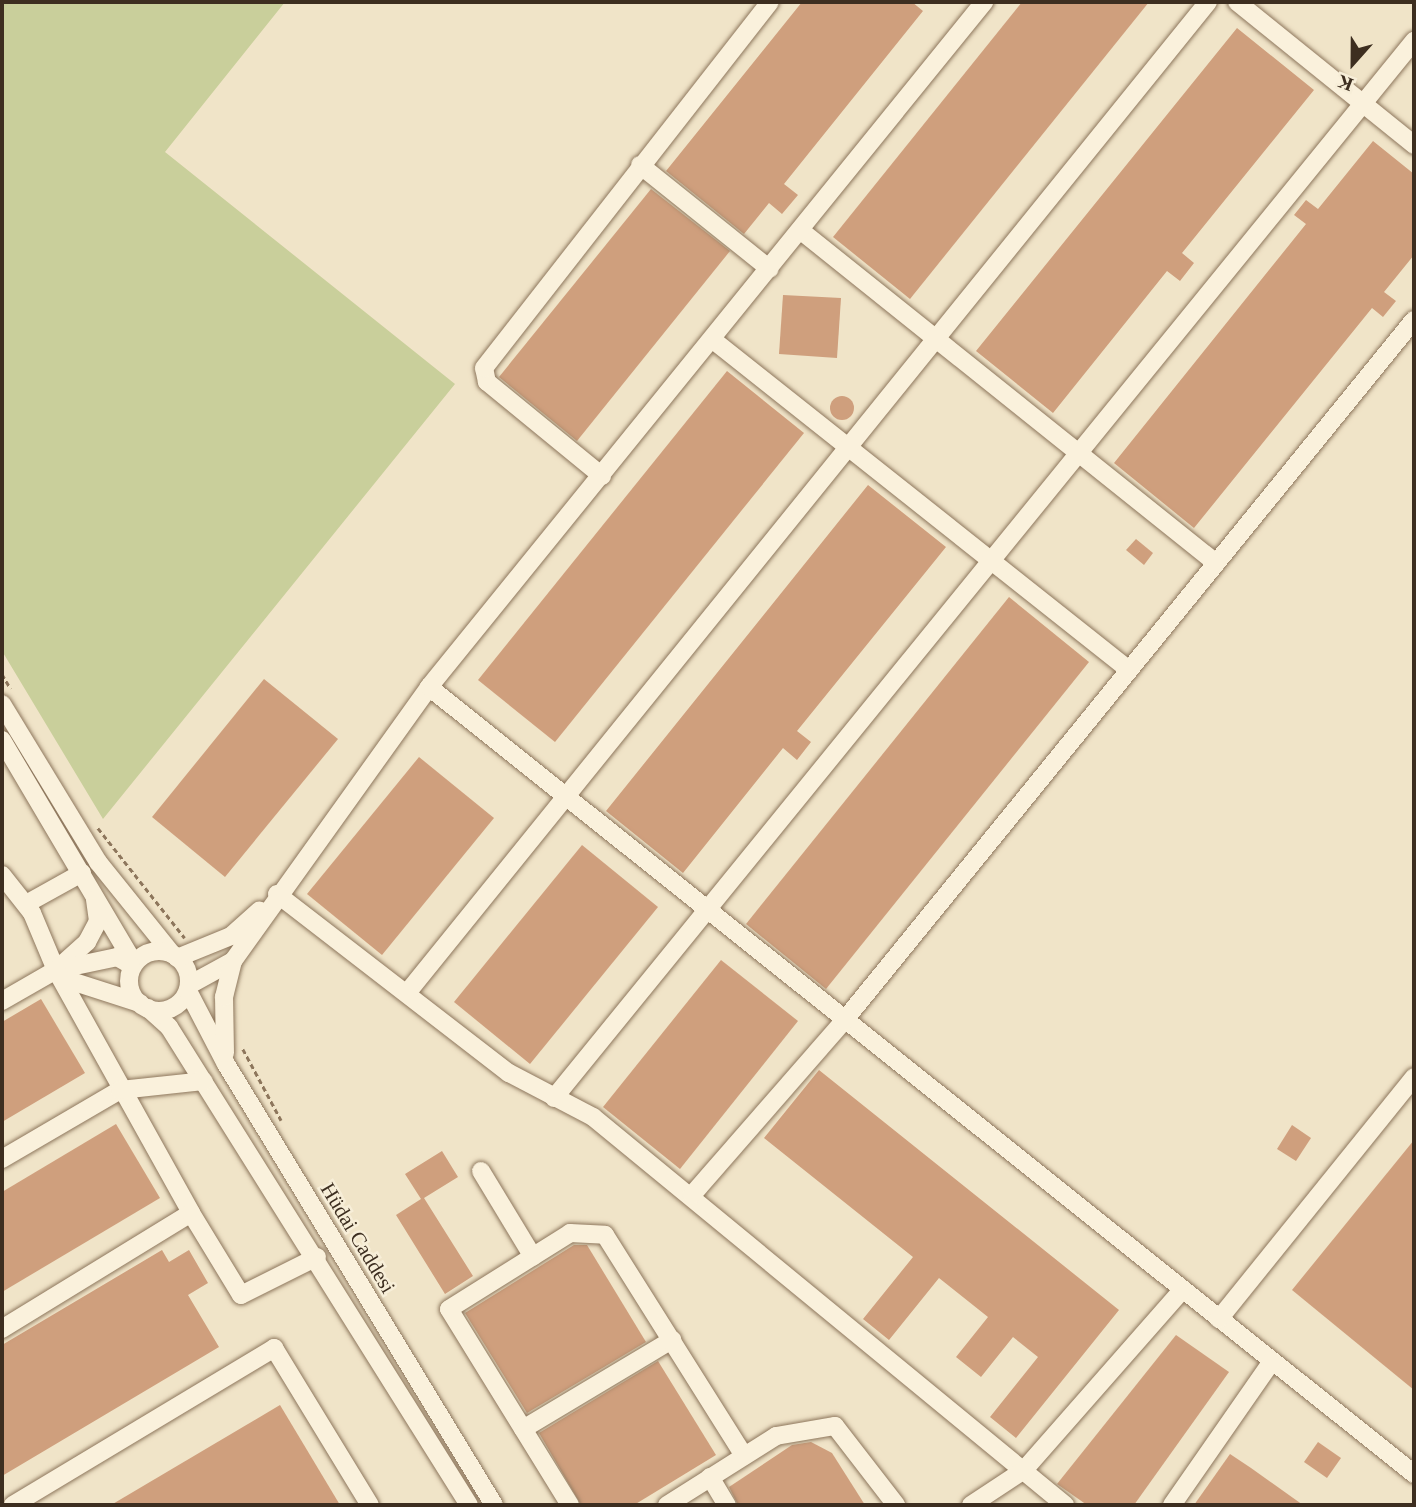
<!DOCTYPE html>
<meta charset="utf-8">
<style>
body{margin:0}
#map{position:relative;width:1416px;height:1507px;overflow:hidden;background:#f0e4c8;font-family:Georgia,serif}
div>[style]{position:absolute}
.green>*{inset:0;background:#c9cf9b}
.building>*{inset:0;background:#cf9f7d}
.round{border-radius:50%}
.path>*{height:2.5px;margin-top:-1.25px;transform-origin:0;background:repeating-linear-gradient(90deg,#8d765c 0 5px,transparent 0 8.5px)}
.roads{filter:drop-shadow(0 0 2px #8d765c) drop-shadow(0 0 2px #8d765c)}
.minor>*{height:18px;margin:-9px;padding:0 9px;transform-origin:9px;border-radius:9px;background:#faf1dc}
.minor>.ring{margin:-9px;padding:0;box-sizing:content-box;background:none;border:18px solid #faf1dc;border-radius:50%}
span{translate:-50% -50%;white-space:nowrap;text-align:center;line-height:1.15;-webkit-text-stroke:5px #f7eed8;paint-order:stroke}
.street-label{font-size:21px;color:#3d2e20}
.frame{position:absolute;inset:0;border:4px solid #3d2e20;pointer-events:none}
.north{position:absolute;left:1318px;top:28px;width:70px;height:70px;-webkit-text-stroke:5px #f7eed8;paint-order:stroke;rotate:201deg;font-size:19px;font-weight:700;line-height:28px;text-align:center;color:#3d2e20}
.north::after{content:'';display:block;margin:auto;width:24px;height:32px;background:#3d2e20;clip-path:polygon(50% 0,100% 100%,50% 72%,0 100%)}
</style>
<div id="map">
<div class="green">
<i style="clip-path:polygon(2px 2px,285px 2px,165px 152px,455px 384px,103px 819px,2px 651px)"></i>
</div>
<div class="building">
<i style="clip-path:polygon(802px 2px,912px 2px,923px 11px,784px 184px,798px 195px,782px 214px,769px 203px,744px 234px,666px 171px)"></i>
<i style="clip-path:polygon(1022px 2px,1149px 2px,910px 299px,833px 237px)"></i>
<i style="clip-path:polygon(1237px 28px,1314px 90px,1182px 253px,1194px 263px,1180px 281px,1167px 271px,1053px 413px,976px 351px)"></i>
<i style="clip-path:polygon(1373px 141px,1414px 174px,1414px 255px,1384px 292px,1396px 301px,1383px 317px,1372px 308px,1194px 528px,1114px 463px,1306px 224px,1294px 215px,1306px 200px,1318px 209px)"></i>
<i style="clip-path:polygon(651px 189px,730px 251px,577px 441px,499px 377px)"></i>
<i style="clip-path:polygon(783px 295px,841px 298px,837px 358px,779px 354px)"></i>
<i style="clip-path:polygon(727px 371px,804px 433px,555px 742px,478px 680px)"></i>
<i class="round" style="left:830px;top:396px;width:24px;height:24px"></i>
<i style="clip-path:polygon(868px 485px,946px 547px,797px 731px,811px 742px,797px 760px,783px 748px,683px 873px,606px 811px)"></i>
<i style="clip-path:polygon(1136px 539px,1153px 553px,1144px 565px,1126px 550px)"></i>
<i style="clip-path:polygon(1009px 597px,1089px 662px,826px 989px,746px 924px)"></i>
<i style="clip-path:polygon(264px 679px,338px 739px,225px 877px,152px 817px)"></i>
<i style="clip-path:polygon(419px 757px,494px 818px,382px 955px,307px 894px)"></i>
<i style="clip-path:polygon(582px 845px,658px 907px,530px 1064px,454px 1002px)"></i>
<i style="clip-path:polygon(721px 960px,798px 1021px,680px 1169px,603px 1107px)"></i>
<i style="clip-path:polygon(41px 999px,85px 1073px,2px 1122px,2px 1022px)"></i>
<i style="clip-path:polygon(819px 1070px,1119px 1310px,1016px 1438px,990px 1417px,1038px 1357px,1013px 1337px,981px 1377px,956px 1357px,988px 1317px,939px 1278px,889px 1340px,863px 1319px,913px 1257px,764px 1138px)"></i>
<i style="clip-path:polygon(116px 1124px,160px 1198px,2px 1292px,2px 1192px)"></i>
<i style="clip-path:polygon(1292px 1125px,1311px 1138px,1296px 1161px,1277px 1149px)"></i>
<i style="clip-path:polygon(1414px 1140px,1414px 1390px,1292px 1290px)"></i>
<i style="clip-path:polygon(442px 1151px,458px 1177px,424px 1198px,473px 1276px,445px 1294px,396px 1215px,421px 1199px,405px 1174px)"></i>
<i style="clip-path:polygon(574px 1245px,587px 1245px,646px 1342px,527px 1413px,465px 1313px)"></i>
<i style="clip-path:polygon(162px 1250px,169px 1262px,189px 1250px,208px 1283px,188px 1295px,219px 1347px,2px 1476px,2px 1345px)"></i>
<i style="clip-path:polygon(1176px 1335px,1229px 1372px,1134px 1505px,1087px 1505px,1057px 1484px)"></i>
<i style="clip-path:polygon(658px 1361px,716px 1455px,634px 1505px,581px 1505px,539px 1433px)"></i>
<i style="clip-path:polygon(280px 1405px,340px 1505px,111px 1505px)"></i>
<i style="clip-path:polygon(811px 1442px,832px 1453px,865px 1505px,738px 1505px,729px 1487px,792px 1445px)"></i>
<i style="clip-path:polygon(1318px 1442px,1341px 1458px,1327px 1478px,1304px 1462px)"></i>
<i style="clip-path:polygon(1230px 1454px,1251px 1468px,1303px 1505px,1194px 1505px)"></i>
</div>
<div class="path">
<i style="left:2px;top:674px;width:17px;rotate:59deg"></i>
<i style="left:98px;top:828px;width:140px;rotate:51.7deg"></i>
<i style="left:243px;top:1049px;width:81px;rotate:61.8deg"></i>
</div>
<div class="roads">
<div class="minor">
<i style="left:1237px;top:2px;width:228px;rotate:38.9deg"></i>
<i style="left:640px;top:165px;width:166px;rotate:38.7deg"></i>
<i style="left:800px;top:230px;width:533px;rotate:38.68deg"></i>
<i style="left:713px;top:340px;width:531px;rotate:38.42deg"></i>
<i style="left:602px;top:476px;width:149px;rotate:-140.7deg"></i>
<i style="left:487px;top:382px;width:14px;rotate:-102deg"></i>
<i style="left:484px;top:368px;width:464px;rotate:-52deg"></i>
<i style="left:429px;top:687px;width:1261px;rotate:38.62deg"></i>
<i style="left:2px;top:704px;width:185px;rotate:58.7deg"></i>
<i style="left:98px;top:862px;width:118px;rotate:51.2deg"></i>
<i style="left:2px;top:740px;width:256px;rotate:59.4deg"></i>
<i style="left:2px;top:875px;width:48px;rotate:51.7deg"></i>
<i style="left:32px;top:913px;width:62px;rotate:67.2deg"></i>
<i style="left:277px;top:894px;width:293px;rotate:37.7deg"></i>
<i style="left:509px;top:1073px;width:95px;rotate:27.6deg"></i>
<i style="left:593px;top:1117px;width:611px;rotate:39.42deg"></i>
<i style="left:26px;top:904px;width:64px;rotate:-29deg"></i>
<i class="ring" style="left:129px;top:951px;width:42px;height:42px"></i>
<i style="left:177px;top:958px;width:58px;rotate:-22.2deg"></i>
<i style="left:231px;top:936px;width:38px;rotate:-42deg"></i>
<i style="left:56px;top:970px;width:42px;rotate:-42.1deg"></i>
<i style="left:87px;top:942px;width:24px;rotate:-62deg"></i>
<i style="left:98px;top:921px;width:22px;rotate:-98deg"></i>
<i style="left:56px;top:970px;width:62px;rotate:-12deg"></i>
<i style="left:117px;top:957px;width:16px;rotate:30deg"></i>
<i style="left:62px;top:978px;width:82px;rotate:17.8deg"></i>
<i style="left:191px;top:984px;width:48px;rotate:-28.7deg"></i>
<i style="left:233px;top:961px;width:337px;rotate:-54.4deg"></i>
<i style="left:429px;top:687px;width:882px;rotate:-50.98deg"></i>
<i style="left:188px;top:991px;width:82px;rotate:62.5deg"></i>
<i style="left:226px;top:1064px;width:516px;rotate:58.71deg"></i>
<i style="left:407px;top:993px;width:1274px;rotate:-51.05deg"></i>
<i style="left:2px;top:1001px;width:62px;rotate:-29.9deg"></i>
<i style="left:56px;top:970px;width:278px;rotate:60.9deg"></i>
<i style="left:191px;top:1213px;width:222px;rotate:148.5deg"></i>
<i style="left:148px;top:1008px;width:28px;rotate:42deg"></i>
<i style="left:169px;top:1027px;width:564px;rotate:57.89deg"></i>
<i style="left:225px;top:1053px;width:56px;rotate:-91deg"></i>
<i style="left:224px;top:997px;width:37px;rotate:-76deg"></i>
<i style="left:554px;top:1098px;width:1363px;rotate:-50.87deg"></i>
<i style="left:2px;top:1159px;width:137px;rotate:-30.3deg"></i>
<i style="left:120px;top:1090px;width:84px;rotate:-6.1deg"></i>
<i style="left:481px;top:1171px;width:100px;rotate:58.8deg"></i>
<i style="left:692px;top:1195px;width:230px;rotate:-48.9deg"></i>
<i style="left:843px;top:1022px;width:905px;rotate:-50.88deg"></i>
<i style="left:191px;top:1213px;width:96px;rotate:58.6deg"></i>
<i style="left:241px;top:1295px;width:85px;rotate:-26.6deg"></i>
<i style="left:1219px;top:1319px;width:311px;rotate:-51.1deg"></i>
<i style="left:523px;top:1429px;width:174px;rotate:-30.9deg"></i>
<i style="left:710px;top:1477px;width:33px;rotate:59deg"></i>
<i style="left:13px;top:1505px;width:305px;rotate:-31deg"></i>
<i style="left:274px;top:1348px;width:184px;rotate:58.6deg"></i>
<i style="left:570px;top:1505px;width:230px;rotate:-121.7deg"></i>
<i style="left:449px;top:1309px;width:143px;rotate:-32.1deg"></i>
<i style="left:570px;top:1233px;width:35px;rotate:3deg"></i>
<i style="left:605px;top:1235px;width:261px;rotate:57.8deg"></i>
<i style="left:667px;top:1505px;width:129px;rotate:-32.3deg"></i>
<i style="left:776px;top:1436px;width:60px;rotate:-9.6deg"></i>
<i style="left:835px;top:1426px;width:100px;rotate:52.3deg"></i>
<i style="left:971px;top:1505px;width:64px;rotate:-33.4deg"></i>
<i style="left:1024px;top:1470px;width:240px;rotate:-48.7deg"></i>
<i style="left:1172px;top:1505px;width:175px;rotate:-55.2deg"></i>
</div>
</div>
<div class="street-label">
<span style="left:358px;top:1238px;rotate:59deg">Hüdai Caddesi</span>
</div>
<div class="frame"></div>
<div class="north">K</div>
</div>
